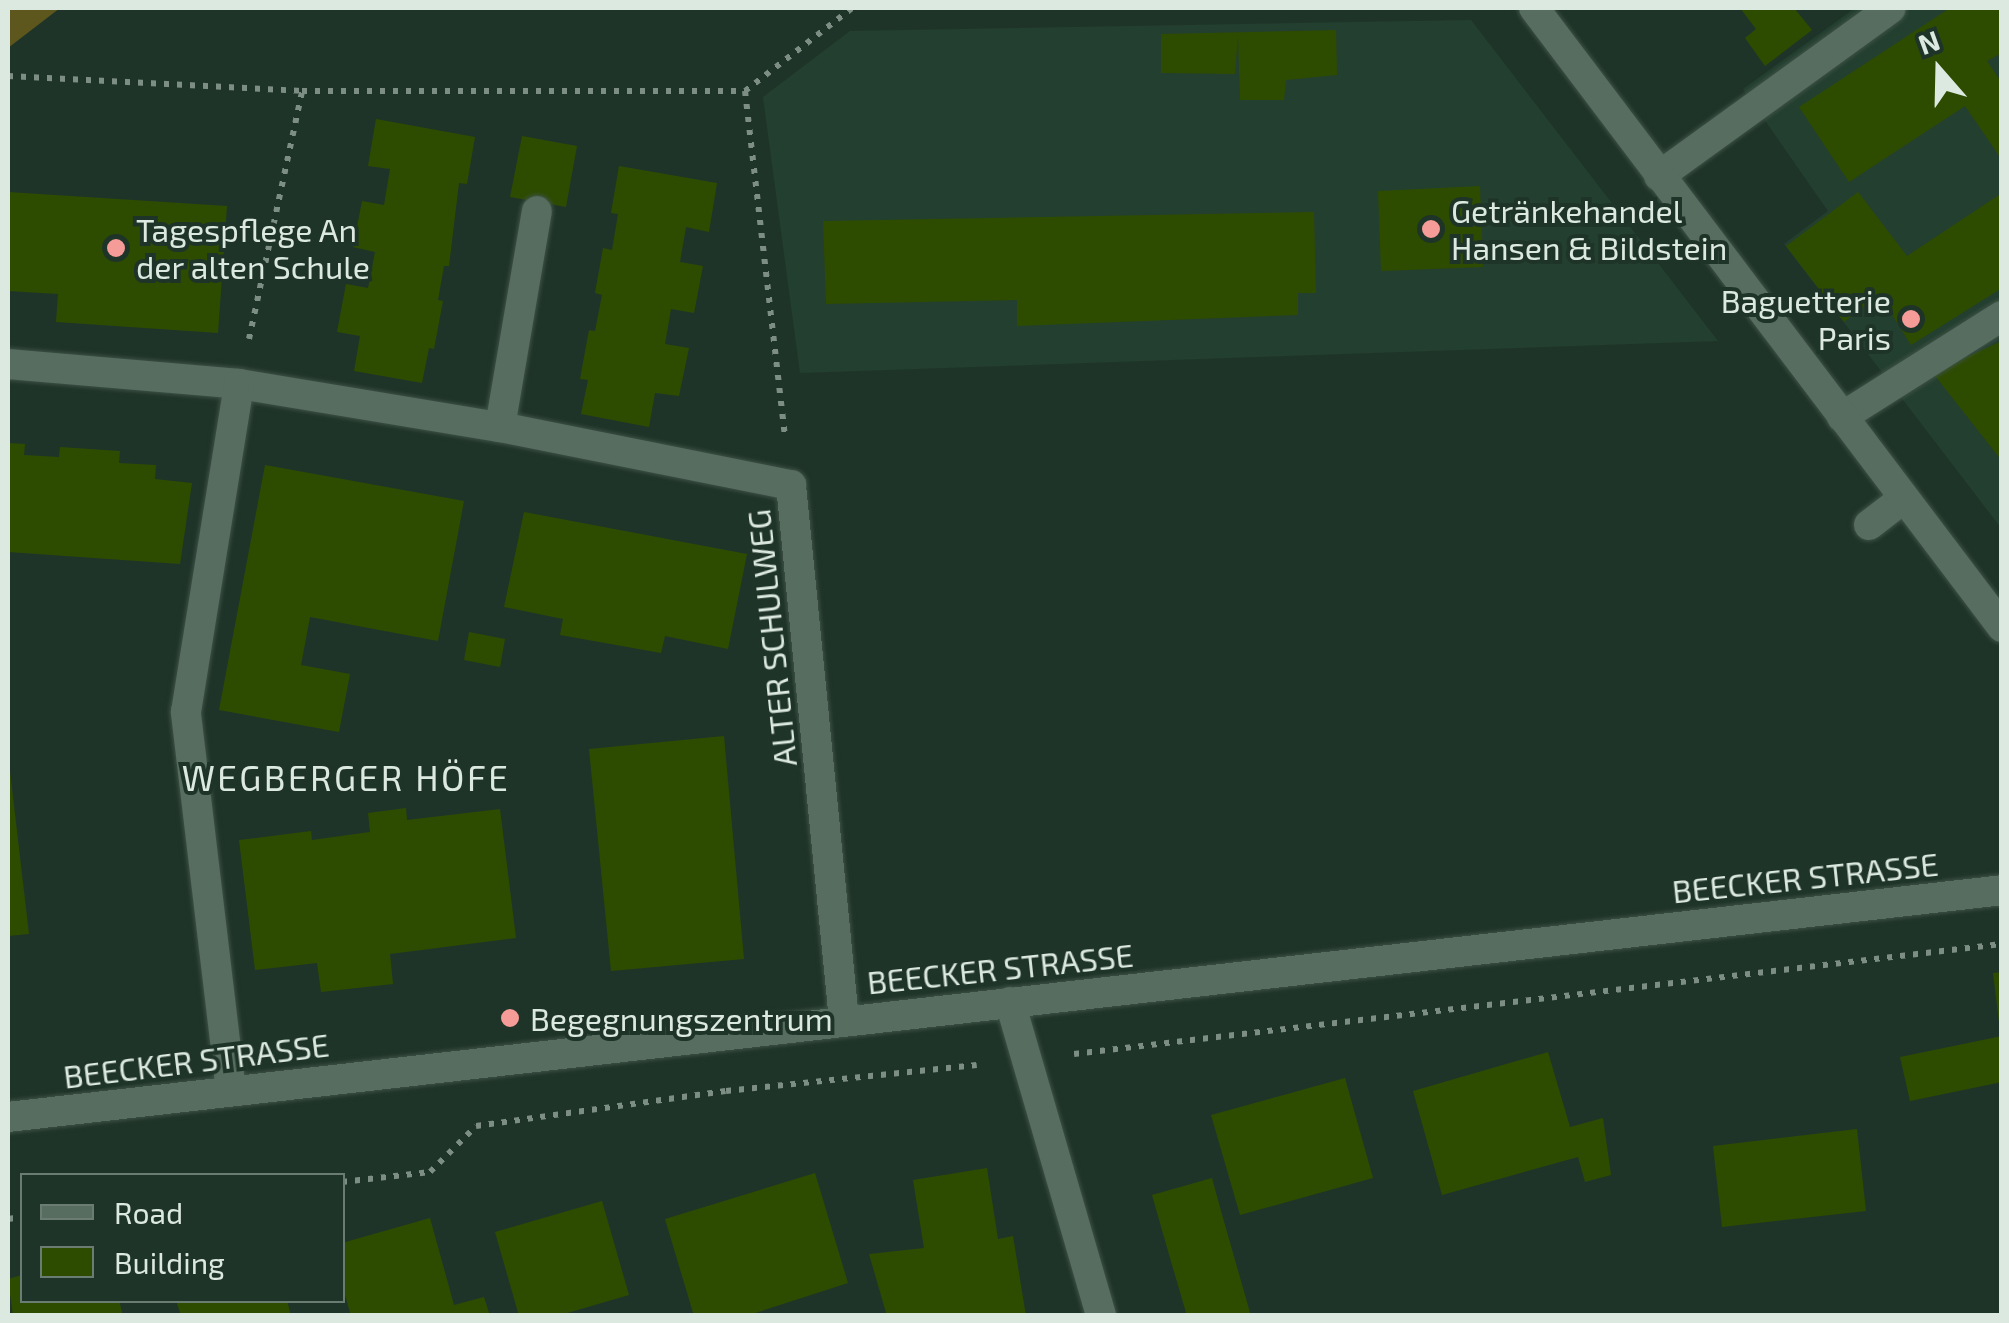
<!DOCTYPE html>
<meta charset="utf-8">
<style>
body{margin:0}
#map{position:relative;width:2009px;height:1323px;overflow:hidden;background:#1f3428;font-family:"Exo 2",sans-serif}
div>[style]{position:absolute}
.built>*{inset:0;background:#233f2f}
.green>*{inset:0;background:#5d571d}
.building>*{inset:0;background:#2e4c00}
.path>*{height:6px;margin-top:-3px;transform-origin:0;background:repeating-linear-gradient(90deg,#7d8e84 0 5px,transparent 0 13px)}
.roads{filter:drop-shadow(0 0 2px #3e5146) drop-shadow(0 0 2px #3e5146)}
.lane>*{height:30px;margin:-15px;padding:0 15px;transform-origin:15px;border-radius:15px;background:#566d5f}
.secondary>*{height:30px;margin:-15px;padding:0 15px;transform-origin:15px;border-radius:15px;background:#566d5f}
.dots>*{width:28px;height:28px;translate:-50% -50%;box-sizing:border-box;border:5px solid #1f3428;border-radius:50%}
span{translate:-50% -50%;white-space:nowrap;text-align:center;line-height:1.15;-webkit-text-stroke:8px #1f3428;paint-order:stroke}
.poi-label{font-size:32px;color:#dce9e0}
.left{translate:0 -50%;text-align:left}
.right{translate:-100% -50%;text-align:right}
.street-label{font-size:32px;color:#dce9e0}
.neighbourhood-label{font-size:35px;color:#dce9e0;letter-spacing:2.5px}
.frame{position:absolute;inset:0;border:10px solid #dce9e0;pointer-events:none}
.legend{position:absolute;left:20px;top:1173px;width:325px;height:130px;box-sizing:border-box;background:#1f3428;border:2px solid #6b7c72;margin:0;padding:12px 18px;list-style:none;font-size:30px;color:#dce9e0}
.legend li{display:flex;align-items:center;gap:20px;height:50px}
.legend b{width:50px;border:2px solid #6b7c72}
.north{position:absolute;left:1889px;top:20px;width:100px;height:100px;-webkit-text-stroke:8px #1f3428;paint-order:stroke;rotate:340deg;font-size:28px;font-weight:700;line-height:40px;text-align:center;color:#dce9e0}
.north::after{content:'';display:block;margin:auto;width:35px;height:45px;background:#dce9e0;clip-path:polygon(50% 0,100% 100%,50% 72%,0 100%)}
</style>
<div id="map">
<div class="built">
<i style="clip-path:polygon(1855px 8px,2001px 8px,2001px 528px,1784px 244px,1828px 211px,1743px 89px)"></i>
<i style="clip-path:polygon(1471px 20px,1718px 341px,800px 373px,763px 97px,850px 31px)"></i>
</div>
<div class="green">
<i style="clip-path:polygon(8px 8px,60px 8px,8px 48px)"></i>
</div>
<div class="building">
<i style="clip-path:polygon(1740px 8px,1794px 8px,1812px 30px,1765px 66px,1745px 38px,1756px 29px)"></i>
<i style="clip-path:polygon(1950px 8px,2002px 8px,2002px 53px,1987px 61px,2002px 83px,2002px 160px,1965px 106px,1849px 182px,1799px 107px)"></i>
<i style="clip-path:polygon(1336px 30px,1337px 75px,1286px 80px,1284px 100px,1240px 100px,1238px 36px,1235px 74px,1161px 73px,1161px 34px)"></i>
<i style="clip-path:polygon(376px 119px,475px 137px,467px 184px,459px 183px,449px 266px,444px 266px,438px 300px,443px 301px,434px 349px,429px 348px,422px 383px,354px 371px,360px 336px,337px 332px,346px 284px,368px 288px,375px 252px,353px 247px,362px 201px,384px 205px,390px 169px,368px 166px)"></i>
<i style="clip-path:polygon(522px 136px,577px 146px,566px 207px,510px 197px)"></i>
<i style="clip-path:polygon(619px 166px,717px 183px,709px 232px,686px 227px,680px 262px,703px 266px,694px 313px,671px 309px,665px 344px,689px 348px,679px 396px,655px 393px,649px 427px,581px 414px,588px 380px,580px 379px,589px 330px,595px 331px,602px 295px,595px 293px,603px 248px,612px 250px,618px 214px,611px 213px)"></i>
<i style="clip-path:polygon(1480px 186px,1483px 267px,1381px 271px,1378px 191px)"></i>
<i style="clip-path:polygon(8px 192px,227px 206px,218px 333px,56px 322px,58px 294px,8px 291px)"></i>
<i style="clip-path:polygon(1858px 192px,1907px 256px,2002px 193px,2002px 288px,1911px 345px,1879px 294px,1844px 322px,1786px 246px)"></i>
<i style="clip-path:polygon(1314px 212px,1316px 293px,1298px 293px,1298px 315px,1017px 326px,1017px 300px,826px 304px,823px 221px)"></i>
<i style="clip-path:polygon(2002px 341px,2002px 461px,1932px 372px)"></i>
<i style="clip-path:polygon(8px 443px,25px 444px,24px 455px,59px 457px,60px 447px,120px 451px,119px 463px,156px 465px,155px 479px,192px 483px,180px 564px,8px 552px)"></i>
<i style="clip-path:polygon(265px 465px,464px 501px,438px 641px,310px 617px,301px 665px,350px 674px,339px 732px,219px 710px)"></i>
<i style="clip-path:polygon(524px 512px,747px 554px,728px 649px,665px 636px,661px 653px,560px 635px,563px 619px,504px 607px)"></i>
<i style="clip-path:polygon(469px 632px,505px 639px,500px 667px,464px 660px)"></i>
<i style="clip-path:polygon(724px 736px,744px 959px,611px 971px,589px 749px)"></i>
<i style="clip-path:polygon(8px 754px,29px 934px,8px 936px)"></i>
<i style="clip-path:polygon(406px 808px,407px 820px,500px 809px,516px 938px,390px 954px,393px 984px,321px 992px,317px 963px,255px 970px,239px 840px,311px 831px,312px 840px,370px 832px,368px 813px)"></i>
<i style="clip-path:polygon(2002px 972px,2002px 1021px,1999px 1022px,1993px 973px)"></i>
<i style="clip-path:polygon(2002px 1036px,2002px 1082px,1910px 1101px,1900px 1057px)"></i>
<i style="clip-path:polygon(1548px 1052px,1570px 1127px,1603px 1118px,1611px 1175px,1585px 1182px,1578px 1157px,1442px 1195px,1413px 1091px)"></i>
<i style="clip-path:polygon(1345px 1078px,1373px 1178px,1240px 1215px,1211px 1115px)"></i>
<i style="clip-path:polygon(1857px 1129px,1866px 1211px,1722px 1227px,1713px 1146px)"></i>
<i style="clip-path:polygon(987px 1168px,998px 1239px,1013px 1236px,1026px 1316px,887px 1316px,869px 1254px,924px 1248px,913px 1180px)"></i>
<i style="clip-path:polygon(815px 1173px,848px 1283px,746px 1316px,694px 1316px,665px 1219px)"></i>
<i style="clip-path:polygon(1212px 1178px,1221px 1211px,1251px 1316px,1187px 1316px,1170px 1258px,1152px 1195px)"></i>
<i style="clip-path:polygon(602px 1201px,629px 1295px,557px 1316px,519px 1316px,495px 1232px)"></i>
<i style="clip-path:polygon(430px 1218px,454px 1305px,484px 1297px,490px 1316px,351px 1316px,342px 1284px,342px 1243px)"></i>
<i style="clip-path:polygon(22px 1275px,22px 1300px,119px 1300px,123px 1316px,13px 1316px,8px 1279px)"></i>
<i style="clip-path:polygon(176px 1300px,287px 1300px,291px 1316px,181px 1316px)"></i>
</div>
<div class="path">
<i style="left:8px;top:76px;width:294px;rotate:2.9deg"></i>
<i style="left:302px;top:91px;width:443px"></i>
<i style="left:745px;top:91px;width:135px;rotate:-37.8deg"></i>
<i style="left:745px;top:91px;width:348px;rotate:83.4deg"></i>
<i style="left:249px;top:339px;width:254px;rotate:-77.9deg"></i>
<i style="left:1074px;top:1054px;width:934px;rotate:-6.76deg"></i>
<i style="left:342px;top:1182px;width:89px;rotate:-6.5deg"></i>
<i style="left:430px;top:1172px;width:65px;rotate:-45deg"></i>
<i style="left:476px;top:1126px;width:252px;rotate:-8deg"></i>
<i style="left:726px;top:1091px;width:252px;rotate:-5.9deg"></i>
<i style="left:8px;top:1219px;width:14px;rotate:-8deg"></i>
</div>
<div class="roads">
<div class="lane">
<i style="left:1659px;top:176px;width:286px;rotate:-35.9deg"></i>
<i style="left:8px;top:364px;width:232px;rotate:4.9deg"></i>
<i style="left:239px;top:384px;width:265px;rotate:9.4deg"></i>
<i style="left:500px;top:427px;width:297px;rotate:11.3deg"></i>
<i style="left:791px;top:485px;width:538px;rotate:84.34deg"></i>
<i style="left:1842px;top:417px;width:189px;rotate:-32.3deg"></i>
<i style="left:500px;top:427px;width:219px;rotate:-80.3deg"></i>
<i style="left:1869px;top:525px;width:44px;rotate:-37.6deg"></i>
<i style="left:1010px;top:1002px;width:327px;rotate:73.8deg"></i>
<i style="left:231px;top:1091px;width:382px;rotate:-96.8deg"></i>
<i style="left:186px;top:712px;width:332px;rotate:-80.8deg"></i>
</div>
<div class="secondary">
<i style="left:1534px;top:8px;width:776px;rotate:52.91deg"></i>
<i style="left:8px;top:1117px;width:2007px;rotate:-6.49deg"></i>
</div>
</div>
<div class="dots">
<i style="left:1431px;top:229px;background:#f59b98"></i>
<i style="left:116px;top:248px;background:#f59b98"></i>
<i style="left:1911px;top:319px;background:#f59b98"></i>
<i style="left:510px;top:1018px;background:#f59b98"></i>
</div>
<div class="poi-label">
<span class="left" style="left:1451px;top:229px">Getränkehandel<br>Hansen &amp; Bildstein</span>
<span class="left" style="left:136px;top:248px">Tagespflege An<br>der alten Schule</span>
<span class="right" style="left:1891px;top:319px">Baguetterie<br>Paris</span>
<span class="left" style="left:530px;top:1018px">Begegnungszentrum</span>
</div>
<div class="street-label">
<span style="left:771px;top:638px;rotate:-96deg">ALTER SCHULWEG</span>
<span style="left:1805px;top:877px;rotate:-6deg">BEECKER STRASSE</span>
<span style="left:1000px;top:968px;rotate:-6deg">BEECKER STRASSE</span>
<span style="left:196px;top:1060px;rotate:-7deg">BEECKER STRASSE</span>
</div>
<div class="neighbourhood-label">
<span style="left:346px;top:777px">WEGBERGER HÖFE</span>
</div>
<div class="frame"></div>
<ul class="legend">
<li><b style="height:12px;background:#566d5f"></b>Road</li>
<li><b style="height:28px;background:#2e4c00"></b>Building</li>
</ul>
<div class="north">N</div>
</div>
